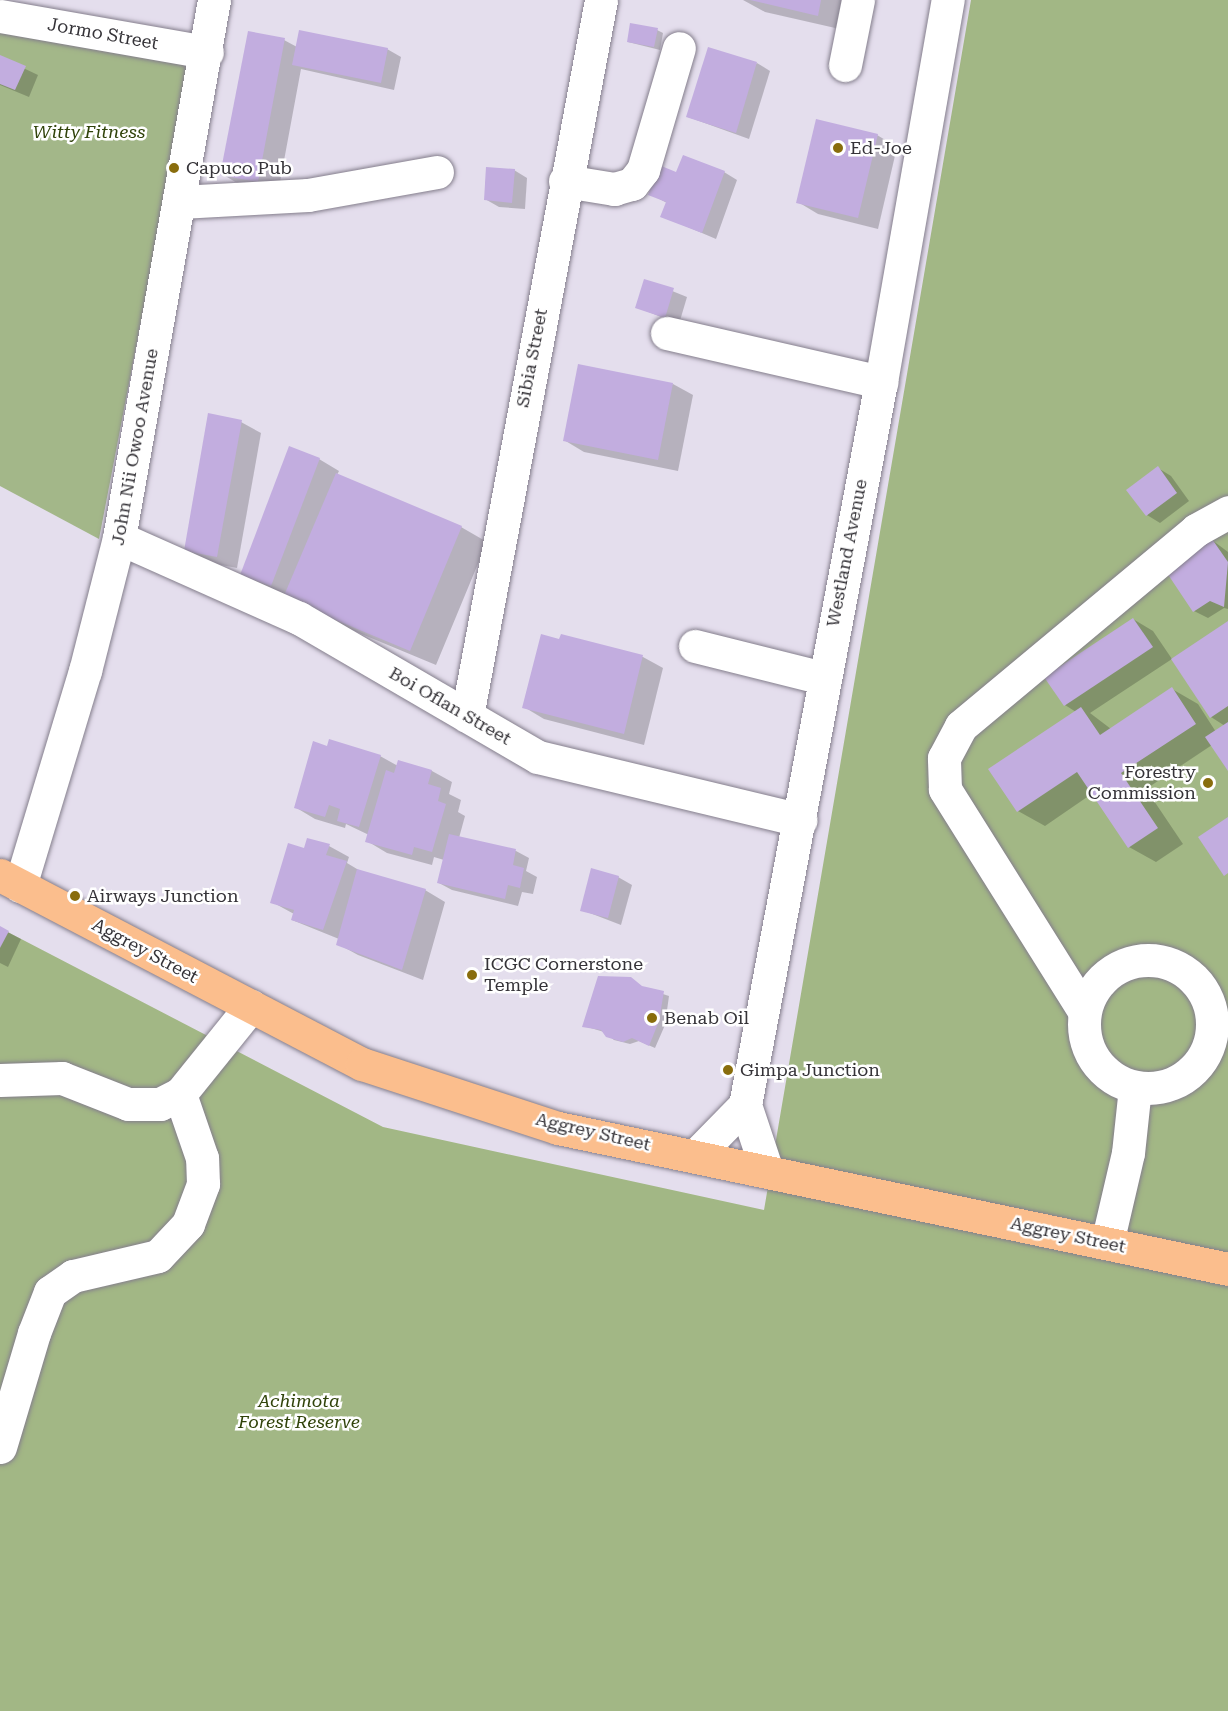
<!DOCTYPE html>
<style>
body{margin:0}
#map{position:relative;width:1228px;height:1711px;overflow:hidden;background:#e4deed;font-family:"Roboto Serif",serif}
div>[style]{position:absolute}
.green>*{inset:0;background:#a3b789}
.forest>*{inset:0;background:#a2b785}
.shadow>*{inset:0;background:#0003}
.building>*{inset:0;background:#c2addf}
.roads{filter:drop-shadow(0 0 2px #847e8c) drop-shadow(0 0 2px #847e8c)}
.minor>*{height:33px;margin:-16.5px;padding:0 16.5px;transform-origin:16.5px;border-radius:16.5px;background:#fff}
.minor>.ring{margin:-16.5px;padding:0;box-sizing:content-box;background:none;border:33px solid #fff;border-radius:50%}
.major>*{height:33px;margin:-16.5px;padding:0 16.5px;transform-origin:16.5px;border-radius:16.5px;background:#fbbe8d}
.dots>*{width:16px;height:16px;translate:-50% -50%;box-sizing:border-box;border:3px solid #fff;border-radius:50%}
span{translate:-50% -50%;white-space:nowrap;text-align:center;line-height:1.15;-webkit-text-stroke:5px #fff;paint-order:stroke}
.street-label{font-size:18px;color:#353338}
.park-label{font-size:18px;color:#30430a;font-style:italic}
.poi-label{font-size:18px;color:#353338}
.left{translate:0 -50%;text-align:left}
.right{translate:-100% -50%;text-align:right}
</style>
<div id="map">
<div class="green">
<i style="clip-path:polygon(0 27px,191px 62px,99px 539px,0 486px)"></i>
</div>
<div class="forest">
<i style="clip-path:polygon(971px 0,1228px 0,1228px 1711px,0 1711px,0 928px,383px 1127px,764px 1210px)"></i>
</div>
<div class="shadow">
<i style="clip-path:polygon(743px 0,850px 0,844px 30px,765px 12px)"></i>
<i style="clip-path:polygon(657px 30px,663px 33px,660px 50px,628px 42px)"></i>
<i style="clip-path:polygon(284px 40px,297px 47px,387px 49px,401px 57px,394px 90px,301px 69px,278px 193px,242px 186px,222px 174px)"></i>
<i style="clip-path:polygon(0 57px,38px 75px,29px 97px,0 85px)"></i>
<i style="clip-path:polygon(757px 63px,770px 71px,749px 139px,688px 117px)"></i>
<i style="clip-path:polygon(877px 135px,897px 147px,878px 229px,818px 214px,798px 202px)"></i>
<i style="clip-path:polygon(514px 170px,527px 178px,525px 209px,499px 207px,485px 199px)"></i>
<i style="clip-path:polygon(724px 172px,737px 180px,716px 239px,662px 216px,667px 203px,650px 194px,677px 174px)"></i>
<i style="clip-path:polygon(645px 280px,687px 297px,679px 324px,636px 307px)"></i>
<i style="clip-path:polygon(673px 384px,693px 395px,678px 471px,584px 452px,564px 440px)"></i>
<i style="clip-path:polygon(241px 422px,261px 433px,237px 568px,205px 562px,185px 551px)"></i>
<i style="clip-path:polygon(319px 459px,339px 471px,337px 475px,461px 527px,487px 542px,436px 665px,311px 613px,242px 574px)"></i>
<i style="clip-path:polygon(1158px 468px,1171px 476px,1189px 501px,1160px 523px,1147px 515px)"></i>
<i style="clip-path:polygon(1212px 540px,1228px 552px,1228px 609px,1224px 608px,1208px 618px,1194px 611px)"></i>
<i style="clip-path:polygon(1133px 619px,1153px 631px,1172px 659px,1090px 713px,1111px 729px,1172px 689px,1198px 704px,1216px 732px,1225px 726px,1211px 717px,1228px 623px,1228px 769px,1212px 745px,1146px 789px,1183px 844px,1156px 862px,1129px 847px,1093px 793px,1045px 826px,1018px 811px,990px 769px,1076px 712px,1065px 705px)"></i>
<i style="clip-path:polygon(562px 636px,643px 657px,663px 668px,644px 745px,544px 719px,524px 707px)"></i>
<i style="clip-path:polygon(328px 747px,380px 756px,398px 766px,432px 771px,452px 782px,449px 794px,461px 800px,458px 812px,465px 816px,459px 838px,516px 851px,529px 858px,526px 871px,537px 877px,533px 894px,522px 892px,518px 906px,452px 890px,439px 883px,444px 860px,434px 857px,432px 865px,387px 853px,367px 841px,369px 835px,346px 824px,345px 828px,315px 819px,295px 807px)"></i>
<i style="clip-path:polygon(329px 846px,349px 857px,347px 863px,362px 872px,425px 890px,445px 902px,423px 980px,358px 955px,338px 944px,339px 939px,292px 920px,294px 914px,272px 902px,305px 849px)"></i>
<i style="clip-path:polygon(618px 877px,632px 885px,621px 925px,582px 910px)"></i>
<i style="clip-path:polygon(0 928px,21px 939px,8px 967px,0 963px)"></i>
<i style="clip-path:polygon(644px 988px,669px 996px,665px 1025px,655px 1048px,639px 1041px,630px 1044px,614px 1040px,604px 1032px,584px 1026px)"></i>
</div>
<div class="building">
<i style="clip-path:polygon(750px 0,821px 0,818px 16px)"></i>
<i style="clip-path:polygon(630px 23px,658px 28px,654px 47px,627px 42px)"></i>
<i style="clip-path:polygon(299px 30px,388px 48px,381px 83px,292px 65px)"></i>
<i style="clip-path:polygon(248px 31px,285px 38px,258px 182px,220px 175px)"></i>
<i style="clip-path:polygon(708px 47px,757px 62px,736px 133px,686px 117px)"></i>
<i style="clip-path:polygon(0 55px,26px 66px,15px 90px,0 84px)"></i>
<i style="clip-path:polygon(816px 119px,878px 134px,858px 218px,796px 203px)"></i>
<i style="clip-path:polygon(683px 155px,725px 171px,702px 233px,660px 217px,666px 202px,648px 195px,659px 165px,676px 172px)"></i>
<i style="clip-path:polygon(486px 167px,515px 169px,512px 203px,484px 200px)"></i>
<i style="clip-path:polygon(644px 279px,674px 288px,665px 318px,635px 308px)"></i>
<i style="clip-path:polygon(578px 364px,673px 383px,658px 460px,563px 441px)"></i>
<i style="clip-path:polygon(208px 413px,242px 420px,217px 557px,184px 551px)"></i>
<i style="clip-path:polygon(289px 446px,320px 458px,271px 586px,240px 575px)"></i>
<i style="clip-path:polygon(1158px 466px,1177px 493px,1146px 516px,1126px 490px)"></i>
<i style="clip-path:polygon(336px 473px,462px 526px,410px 651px,283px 598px)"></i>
<i style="clip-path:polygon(1212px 539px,1228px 562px,1224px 607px,1210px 601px,1193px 612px,1165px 570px)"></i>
<i style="clip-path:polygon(1133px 618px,1153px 647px,1064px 706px,1044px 677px)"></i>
<i style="clip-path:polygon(1228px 621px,1228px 706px,1210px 718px,1171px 659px)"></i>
<i style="clip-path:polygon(541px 634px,559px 639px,561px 634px,643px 655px,624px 734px,522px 708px)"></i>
<i style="clip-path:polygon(1172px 687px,1196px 724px,1121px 773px,1158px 828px,1128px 848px,1077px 772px,1017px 812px,988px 769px,1081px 707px,1100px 735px)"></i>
<i style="clip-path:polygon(1228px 722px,1228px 771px,1205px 737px)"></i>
<i style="clip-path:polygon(329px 739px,381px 755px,359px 827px,337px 821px,340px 809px,329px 805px,325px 817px,294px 808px,313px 741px,327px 746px)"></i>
<i style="clip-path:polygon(398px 760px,432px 770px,428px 784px,441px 788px,438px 801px,446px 804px,432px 852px,414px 847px,412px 855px,365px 842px,386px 770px,394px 773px)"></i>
<i style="clip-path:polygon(1228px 817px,1228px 873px,1224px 876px,1198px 837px)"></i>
<i style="clip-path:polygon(449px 834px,516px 849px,513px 865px,524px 868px,520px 888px,508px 885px,505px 899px,437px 883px)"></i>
<i style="clip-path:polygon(307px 838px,330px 844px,326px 855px,347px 861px,323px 930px,291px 920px,294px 910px,270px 903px,288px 843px,304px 848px)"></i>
<i style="clip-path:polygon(591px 868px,619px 876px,608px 918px,580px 911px)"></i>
<i style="clip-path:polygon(357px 869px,426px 889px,402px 970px,336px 945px)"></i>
<i style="clip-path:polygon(0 926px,9px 931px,0 948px)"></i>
<i style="clip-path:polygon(598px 976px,631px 977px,642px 986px,664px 991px,659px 1021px,649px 1046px,632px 1038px,623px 1042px,606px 1037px,601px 1030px,582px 1027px)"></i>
</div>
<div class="roads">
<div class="minor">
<i style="left:0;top:16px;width:210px;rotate:9.9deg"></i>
<i style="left:845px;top:65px;width:66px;rotate:-78.7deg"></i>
<i style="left:565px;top:181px;width:50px;rotate:9.3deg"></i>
<i style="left:614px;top:189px;width:19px;rotate:-16deg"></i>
<i style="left:632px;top:184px;width:18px;rotate:-52deg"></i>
<i style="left:643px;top:170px;width:127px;rotate:-73.6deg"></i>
<i style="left:180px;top:202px;width:128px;rotate:-3.1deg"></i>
<i style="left:308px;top:195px;width:131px;rotate:-10.1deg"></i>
<i style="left:667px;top:333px;width:220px;rotate:12.9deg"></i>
<i style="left:119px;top:538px;width:197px;rotate:24deg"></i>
<i style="left:299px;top:618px;width:276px;rotate:30.2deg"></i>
<i style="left:538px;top:757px;width:270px;rotate:13.5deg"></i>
<i style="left:695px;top:646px;width:132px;rotate:14deg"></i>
<i style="left:467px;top:716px;width:728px;rotate:-79.4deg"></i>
<i style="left:20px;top:886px;width:225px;rotate:-73.2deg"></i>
<i style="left:85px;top:671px;width:137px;rotate:-75.7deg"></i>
<i style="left:119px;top:538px;width:546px;rotate:-79.99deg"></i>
<i class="ring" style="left:1084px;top:960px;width:95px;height:95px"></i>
<i style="left:1084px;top:1011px;width:262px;rotate:-122.1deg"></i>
<i style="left:945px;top:789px;width:31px;rotate:-92deg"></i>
<i style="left:944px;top:758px;width:36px;rotate:-62deg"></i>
<i style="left:961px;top:726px;width:306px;rotate:-39.8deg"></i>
<i style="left:1196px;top:530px;width:37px;rotate:-29deg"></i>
<i style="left:0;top:1080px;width:62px;rotate:-1.8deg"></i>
<i style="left:62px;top:1078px;width:71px;rotate:21.5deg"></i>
<i style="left:128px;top:1104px;width:32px"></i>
<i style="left:160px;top:1104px;width:22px;rotate:-27deg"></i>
<i style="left:180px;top:1094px;width:113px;rotate:-51.1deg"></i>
<i style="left:696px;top:1155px;width:70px;rotate:-45.6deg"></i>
<i style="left:767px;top:1171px;width:70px;rotate:-108.4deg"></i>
<i style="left:745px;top:1105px;width:736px;rotate:-79.35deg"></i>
<i style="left:881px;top:382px;width:388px;rotate:-80.1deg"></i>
<i style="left:1107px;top:1243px;width:92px;rotate:-76.9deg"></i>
<i style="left:1128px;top:1153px;width:65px;rotate:-83.9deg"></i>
<i style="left:0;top:1447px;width:119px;rotate:-73.4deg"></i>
<i style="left:34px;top:1333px;width:44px;rotate:-68.7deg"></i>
<i style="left:50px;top:1292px;width:28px;rotate:-35deg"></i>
<i style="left:73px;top:1276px;width:87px;rotate:-13.2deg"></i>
<i style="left:158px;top:1256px;width:44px;rotate:-46.8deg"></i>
<i style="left:188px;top:1224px;width:43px;rotate:-69.4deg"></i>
<i style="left:203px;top:1184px;width:26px;rotate:-92deg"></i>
<i style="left:202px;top:1158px;width:68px;rotate:-109deg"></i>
</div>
<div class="major">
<i style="left:0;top:875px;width:408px;rotate:27.6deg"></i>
<i style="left:362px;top:1064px;width:206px;rotate:18.1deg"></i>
<i style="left:558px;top:1128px;width:685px;rotate:11.88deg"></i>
</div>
</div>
<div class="dots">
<i style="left:838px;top:148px;background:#896d0d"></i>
<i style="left:174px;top:168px;background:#896d0d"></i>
<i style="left:1208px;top:783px;background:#896d0d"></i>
<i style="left:75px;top:896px;background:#896d0d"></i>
<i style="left:472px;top:975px;background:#896d0d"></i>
<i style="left:652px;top:1018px;background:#896d0d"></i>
<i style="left:728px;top:1070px;background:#896d0d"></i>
</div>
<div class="street-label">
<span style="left:103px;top:34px;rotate:10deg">Jormo Street</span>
<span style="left:532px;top:358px;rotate:-79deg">Sibia Street</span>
<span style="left:135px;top:447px;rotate:-80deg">John Nii Owoo Avenue</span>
<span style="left:847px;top:553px;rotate:-79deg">Westland Avenue</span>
<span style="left:450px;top:706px;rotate:30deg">Boi Oflan Street</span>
<span style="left:145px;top:951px;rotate:28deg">Aggrey Street</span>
<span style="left:593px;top:1132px;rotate:13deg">Aggrey Street</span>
<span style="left:1068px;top:1235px;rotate:12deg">Aggrey Street</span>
</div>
<div class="park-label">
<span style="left:89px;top:132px">Witty Fitness</span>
<span style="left:299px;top:1412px">Achimota<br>Forest Reserve</span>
</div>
<div class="poi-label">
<span class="left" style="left:850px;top:148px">Ed-Joe</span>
<span class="left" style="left:186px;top:168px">Capuco Pub</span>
<span class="right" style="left:1196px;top:783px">Forestry<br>Commission</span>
<span class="left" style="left:87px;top:896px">Airways Junction</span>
<span class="left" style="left:484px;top:975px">ICGC Cornerstone<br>Temple</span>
<span class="left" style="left:664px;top:1018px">Benab Oil</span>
<span class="left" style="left:740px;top:1070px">Gimpa Junction</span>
</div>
</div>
